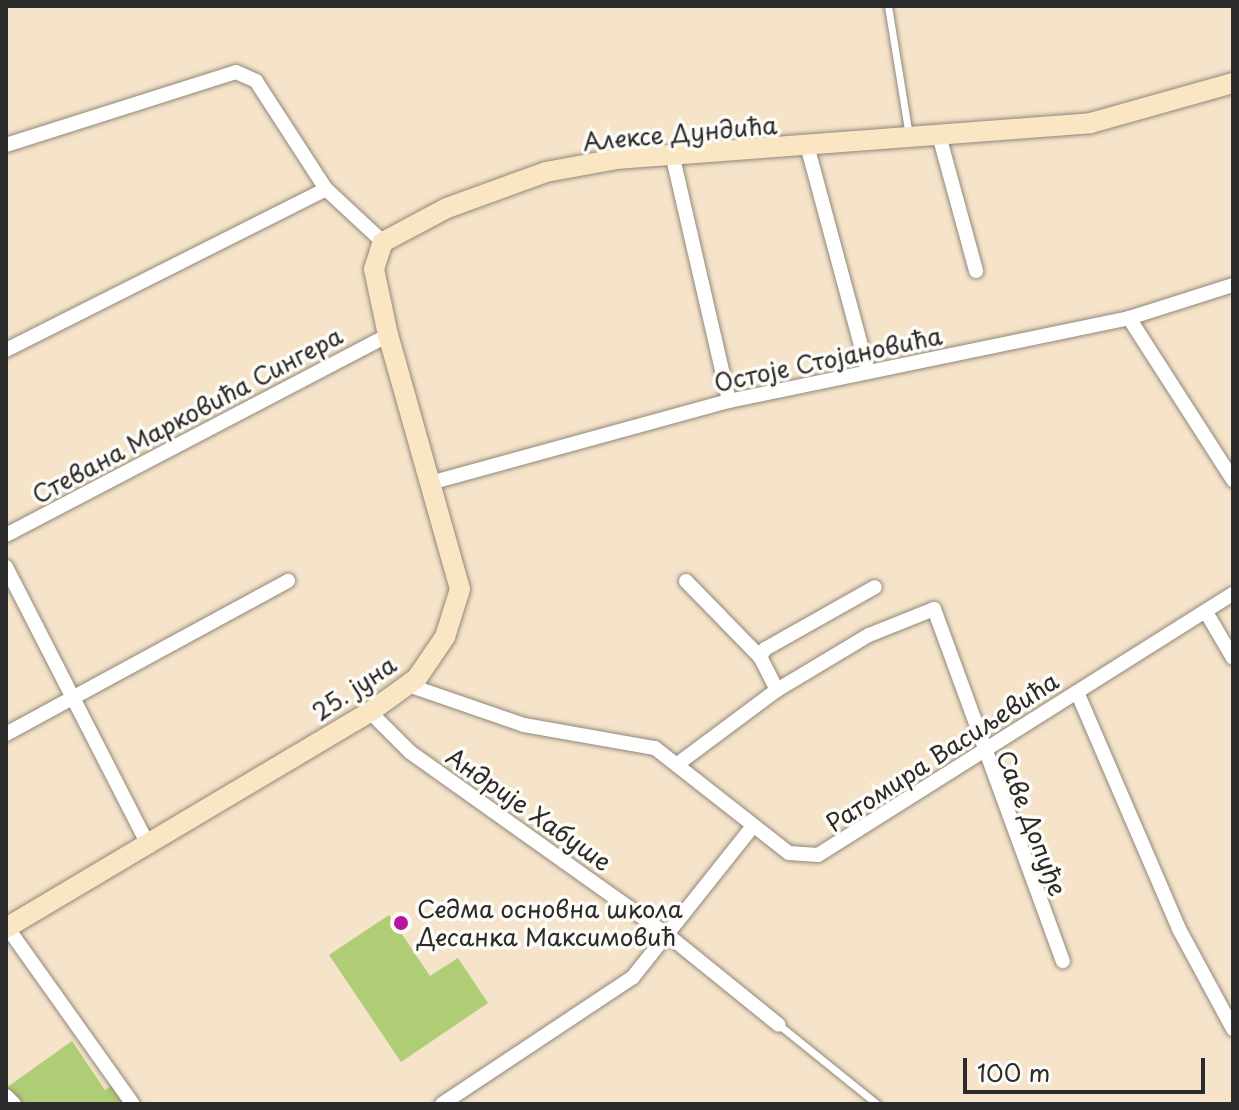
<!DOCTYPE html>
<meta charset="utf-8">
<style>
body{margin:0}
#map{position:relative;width:1239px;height:1110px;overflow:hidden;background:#f5e3ca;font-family:"Playpen Sans",sans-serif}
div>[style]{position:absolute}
.green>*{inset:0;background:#afcd74}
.roads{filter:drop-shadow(0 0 2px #90877a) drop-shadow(0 0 2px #90877a)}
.lane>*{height:7px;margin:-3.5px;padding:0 3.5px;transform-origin:3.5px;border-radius:3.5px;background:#fff}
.street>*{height:14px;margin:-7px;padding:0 7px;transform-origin:7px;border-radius:7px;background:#fff}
.secondary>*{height:20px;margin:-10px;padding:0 10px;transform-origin:10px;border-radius:10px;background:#fbe6c4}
.dots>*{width:22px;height:22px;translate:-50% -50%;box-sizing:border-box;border:4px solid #fdfcf7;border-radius:50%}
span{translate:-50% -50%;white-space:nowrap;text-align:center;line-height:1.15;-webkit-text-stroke:7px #fdfcf7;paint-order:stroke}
.street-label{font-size:24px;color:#2b2b2b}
.poi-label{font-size:24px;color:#2b2b2b}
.left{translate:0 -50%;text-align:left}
.frame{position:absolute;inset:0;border:8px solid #2b2b2b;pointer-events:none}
.scale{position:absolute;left:963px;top:1058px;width:242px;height:36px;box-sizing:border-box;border:4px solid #2b2b2b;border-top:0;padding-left:10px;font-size:24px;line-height:28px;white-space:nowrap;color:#2b2b2b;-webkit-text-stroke:6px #fdfcf7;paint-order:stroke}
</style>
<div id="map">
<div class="green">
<i style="clip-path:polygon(389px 915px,430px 976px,458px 958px,488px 1003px,401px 1062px,329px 955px)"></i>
<i style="clip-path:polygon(72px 1041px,105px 1090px,111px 1086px,124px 1104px,24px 1104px,6px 1088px)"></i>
</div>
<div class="roads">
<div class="lane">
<i style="left:888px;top:6px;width:132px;rotate:80.8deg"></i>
<i style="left:779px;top:1025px;width:126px;rotate:38.9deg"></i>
</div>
<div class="street">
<i style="left:940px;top:139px;width:137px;rotate:74.7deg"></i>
<i style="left:6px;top:145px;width:241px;rotate:-17.6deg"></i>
<i style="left:236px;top:72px;width:22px;rotate:24deg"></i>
<i style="left:256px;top:81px;width:129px;rotate:57.1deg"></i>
<i style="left:326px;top:189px;width:78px;rotate:42.9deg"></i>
<i style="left:808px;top:149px;width:231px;rotate:74.9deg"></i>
<i style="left:673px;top:158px;width:249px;rotate:77deg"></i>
<i style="left:1129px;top:318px;width:193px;rotate:57.3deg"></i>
<i style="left:6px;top:350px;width:358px;rotate:-26.7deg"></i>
<i style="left:434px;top:482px;width:306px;rotate:-15.4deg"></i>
<i style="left:729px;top:401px;width:409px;rotate:-11.7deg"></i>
<i style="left:1129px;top:318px;width:109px;rotate:-17.6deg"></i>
<i style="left:6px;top:535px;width:431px;rotate:-27.6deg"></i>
<i style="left:6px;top:567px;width:314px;rotate:62.9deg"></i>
<i style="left:686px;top:581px;width:106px;rotate:45.8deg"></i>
<i style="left:1206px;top:612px;width:53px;rotate:59.6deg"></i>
<i style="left:408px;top:685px;width:123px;rotate:19deg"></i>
<i style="left:524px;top:725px;width:133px;rotate:10deg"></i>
<i style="left:655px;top:748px;width:170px;rotate:38.1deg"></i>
<i style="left:789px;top:853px;width:29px;rotate:4deg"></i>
<i style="left:818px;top:855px;width:490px;rotate:-32.2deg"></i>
<i style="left:777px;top:690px;width:37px;rotate:-117deg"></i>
<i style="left:760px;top:657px;width:9px;rotate:-58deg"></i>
<i style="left:765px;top:649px;width:126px;rotate:-29.4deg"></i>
<i style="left:1077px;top:692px;width:258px;rotate:66.7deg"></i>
<i style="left:1179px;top:929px;width:114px;rotate:61.6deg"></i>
<i style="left:370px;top:712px;width:57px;rotate:45deg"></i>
<i style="left:410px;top:752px;width:318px;rotate:35.4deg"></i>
<i style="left:669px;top:936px;width:141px;rotate:39deg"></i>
<i style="left:6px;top:734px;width:321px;rotate:-28.5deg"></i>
<i style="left:679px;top:763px;width:122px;rotate:-36.7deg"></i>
<i style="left:777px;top:690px;width:107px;rotate:-30.9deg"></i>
<i style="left:869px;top:635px;width:70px;rotate:-21.8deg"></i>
<i style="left:934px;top:609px;width:375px;rotate:69.9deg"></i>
<i style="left:7px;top:927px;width:217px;rotate:54.6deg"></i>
<i style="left:6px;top:1096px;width:11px;rotate:45deg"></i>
<i style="left:442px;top:1104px;width:229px;rotate:-33.6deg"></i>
<i style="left:633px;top:977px;width:193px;rotate:-51.5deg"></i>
</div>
<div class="secondary">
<i style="left:6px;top:928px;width:423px;rotate:-30.7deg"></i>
<i style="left:370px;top:712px;width:58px;rotate:-35.9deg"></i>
<i style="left:417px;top:678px;width:50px;rotate:-55.7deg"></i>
<i style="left:445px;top:637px;width:50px;rotate:-72.6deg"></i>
<i style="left:460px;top:589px;width:264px;rotate:-105.8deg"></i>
<i style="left:388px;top:335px;width:67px;rotate:-102deg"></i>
<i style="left:374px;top:269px;width:28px;rotate:-72deg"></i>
<i style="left:383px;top:242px;width:72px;rotate:-28deg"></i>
<i style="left:447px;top:208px;width:105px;rotate:-20deg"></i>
<i style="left:546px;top:172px;width:71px;rotate:-10.5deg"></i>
<i style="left:616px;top:159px;width:476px;rotate:-4.3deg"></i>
<i style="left:1091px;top:123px;width:148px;rotate:-15.7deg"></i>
</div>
</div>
<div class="dots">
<i style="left:401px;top:923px;background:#b5179e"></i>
</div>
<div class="street-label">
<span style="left:680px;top:133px;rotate:-5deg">Алексе Дундића</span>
<span style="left:828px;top:359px;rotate:-12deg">Остоје Стојановића</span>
<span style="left:187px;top:415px;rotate:-28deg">Стевана Марковића Сингера</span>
<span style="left:354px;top:688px;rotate:-34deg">25. јуна</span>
<span style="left:942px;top:752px;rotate:-33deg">Ратомира Васиљевића</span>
<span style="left:529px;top:809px;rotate:35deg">Андрије Хабуше</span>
<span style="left:1032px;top:823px;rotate:69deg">Саве Допуђе</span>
</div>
<div class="poi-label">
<span class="left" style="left:417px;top:923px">Седма основна школа<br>Десанка Максимовић</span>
</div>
<div class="frame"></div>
<div class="scale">100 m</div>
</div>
